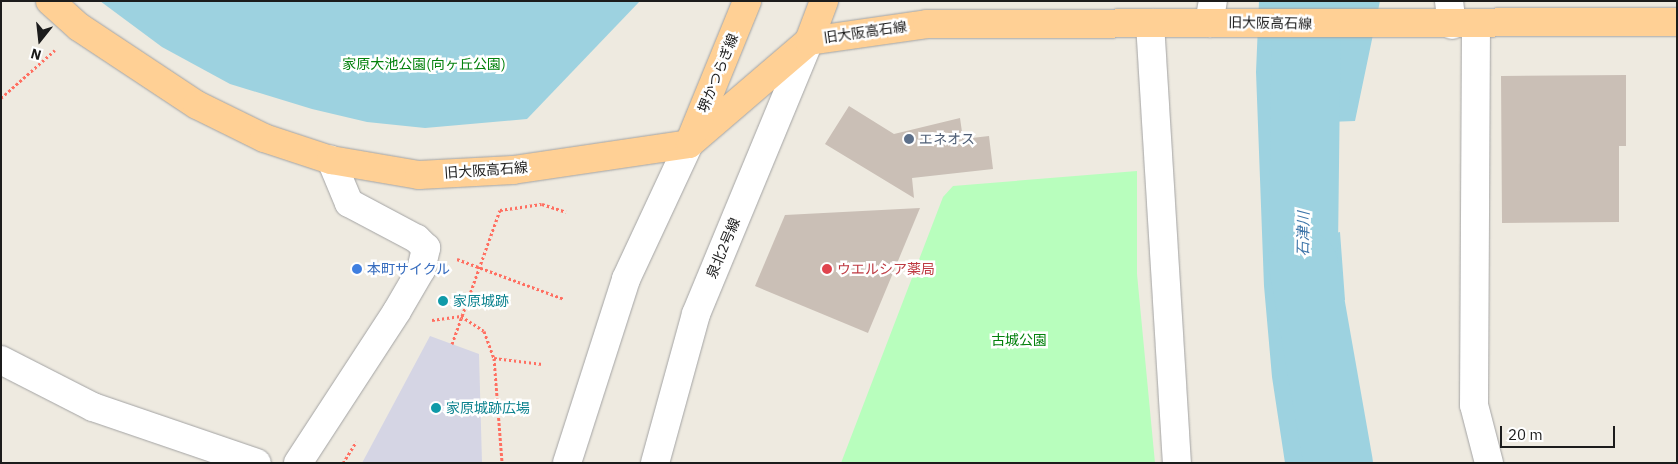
<!DOCTYPE html>
<meta charset="utf-8">
<style>
body{margin:0}
#map{position:relative;width:1678px;height:464px;overflow:hidden;background:#eeeae0;font-family:"IBM Plex Sans","Noto Sans JP",sans-serif}
div>[style]{position:absolute}
.park>*{inset:0;background:#b8febd}
.plaza>*{inset:0;background:#d5d5e4}
.water>*{inset:0;background:#9dd2e0}
.river>*{height:69px;margin:-34.5px;padding:0 34.5px;transform-origin:34.5px;border-radius:34.5px;background:#9dd2e0}
.building>*{inset:0;background:#cabfb6}
.path>*{height:3px;margin-top:-1.5px;transform-origin:0;background:repeating-linear-gradient(90deg,#ff6f61 0 2.5px,transparent 0 5px)}
.roads{filter:drop-shadow(0 0 1px #a3a3a3) drop-shadow(0 0 1px #a3a3a3)}
.minor>*{height:28px;margin:-14px;padding:0 14px;transform-origin:14px;border-radius:14px;background:#fff}
.major>*{height:28px;margin:-14px;padding:0 14px;transform-origin:14px;border-radius:14px;background:#ffd095}
.dots>*{width:14px;height:14px;translate:-50% -50%;box-sizing:border-box;border:2px solid #fff;border-radius:50%}
span{translate:-50% -50%;white-space:nowrap;text-align:center;line-height:1.15;-webkit-text-stroke:5px #fff;paint-order:stroke}
.street-label{font-size:14px;color:#1c1c1c}
.park-label{font-size:14px;color:#03810c}
.service-label{font-size:14px;color:#4e5e75}
.left{translate:0 -50%;text-align:left}
.shop-label{font-size:14px;color:#366cbe}
.health-label{font-size:14px;color:#be3a42}
.culture-label{font-size:14px;color:#0d838f}
.water-label{font-size:15px;color:#3f76aa;font-style:italic}
.frame{position:absolute;inset:0;border:2px solid #1c1c1c;pointer-events:none}
.north{position:absolute;left:15px;top:15px;width:50px;height:50px;-webkit-text-stroke:4px #fff;paint-order:stroke;rotate:196deg;font-size:14px;font-weight:700;line-height:20px;text-align:center;color:#1c1c1c}
.north::after{content:'';display:block;margin:auto;width:18px;height:22px;background:#1c1c1c;clip-path:polygon(50% 0,100% 100%,50% 72%,0 100%)}
.scale{position:absolute;left:1500px;top:426px;width:115px;height:22px;box-sizing:border-box;border:2px solid #1c1c1c;border-top:0;padding-left:6px;font-size:15px;line-height:18px;white-space:nowrap;color:#1c1c1c;-webkit-text-stroke:4px #fff;paint-order:stroke}
</style>
<div id="map">
<div class="park">
<i style="clip-path:polygon(1137px 171px,1137px 274px,1155px 463px,841px 463px,943px 197px,953px 186px)"></i>
</div>
<div class="plaza">
<i style="clip-path:polygon(430px 336px,479px 354px,482px 463px,362px 463px)"></i>
</div>
<div class="water">
<i style="clip-path:polygon(100px 1px,640px 1px,527px 119px,425px 128px,367px 122px,312px 109px,230px 84px,162px 47px)"></i>
<i style="clip-path:polygon(1259px 1px,1380px 1px,1355px 121px,1302px 123px,1290px 133px,1298px 142px,1296px 225px,1307px 240px,1340px 232px,1345px 300px,1308px 311px,1314px 342px,1350px 355px,1365px 463px,1285px 463px,1272px 377px,1264px 286px,1256px 72px)"></i>
</div>
<div class="river">
<i style="left:1306px;top:1px;width:264px;rotate:90.7deg"></i>
<i style="left:1303px;top:265px;width:201px;rotate:80deg"></i>
</div>
<div class="building">
<i style="clip-path:polygon(1626px 75px,1626px 146px,1619px 146px,1619px 222px,1502px 223px,1501px 76px)"></i>
<i style="clip-path:polygon(849px 106px,894px 134px,960px 118px,963px 139px,989px 136px,993px 169px,912px 178px,914px 198px,825px 144px)"></i>
<i style="clip-path:polygon(920px 208px,868px 333px,755px 286px,785px 215px)"></i>
</div>
<div class="path">
<i style="left:1px;top:98px;width:72px;rotate:-41.6deg"></i>
<i style="left:457px;top:259px;width:114px;rotate:20.5deg"></i>
<i style="left:432px;top:320px;width:29px;rotate:-8deg"></i>
<i style="left:461px;top:316px;width:27px;rotate:33deg"></i>
<i style="left:484px;top:331px;width:29px;rotate:70deg"></i>
<i style="left:494px;top:358px;width:105px;rotate:85.6deg"></i>
<i style="left:452px;top:344px;width:142px;rotate:-70.3deg"></i>
<i style="left:500px;top:210px;width:42px;rotate:-8.1deg"></i>
<i style="left:542px;top:204px;width:25px;rotate:18deg"></i>
<i style="left:494px;top:358px;width:49px;rotate:7deg"></i>
<i style="left:343px;top:463px;width:25px;rotate:-58deg"></i>
</div>
<div class="roads">
<div class="minor">
<i style="left:1449px;top:1px;width:24px;rotate:83deg"></i>
<i style="left:1150px;top:23px;width:441px;rotate:86.5deg"></i>
<i style="left:1209px;top:23px;width:22px;rotate:-80deg"></i>
<i style="left:1476px;top:25px;width:380px;rotate:90.3deg"></i>
<i style="left:1474px;top:405px;width:60px;rotate:75.5deg"></i>
<i style="left:1px;top:360px;width:103px;rotate:27.1deg"></i>
<i style="left:93px;top:407px;width:173px;rotate:18.9deg"></i>
<i style="left:298px;top:463px;width:181px;rotate:-56.9deg"></i>
<i style="left:397px;top:311px;width:48px;rotate:-59.7deg"></i>
<i style="left:421px;top:270px;width:23px;rotate:-77deg"></i>
<i style="left:426px;top:248px;width:13px;rotate:-135deg"></i>
<i style="left:417px;top:239px;width:77px;rotate:-152.1deg"></i>
<i style="left:349px;top:203px;width:47px;rotate:-112.7deg"></i>
<i style="left:567px;top:463px;width:193px;rotate:-72.2deg"></i>
<i style="left:626px;top:279px;width:149px;rotate:-65deg"></i>
<i style="left:655px;top:463px;width:155px;rotate:-74.6deg"></i>
<i style="left:696px;top:314px;width:295px;rotate:-67.5deg"></i>
</div>
<div class="major">
<i style="left:50px;top:1px;width:39px;rotate:42deg"></i>
<i style="left:79px;top:27px;width:141px;rotate:33.5deg"></i>
<i style="left:197px;top:105px;width:75px;rotate:26.2deg"></i>
<i style="left:264px;top:138px;width:71px;rotate:18.2deg"></i>
<i style="left:331px;top:160px;width:89px;rotate:9.7deg"></i>
<i style="left:419px;top:175px;width:94px;rotate:-3deg"></i>
<i style="left:513px;top:170px;width:178px;rotate:-8.4deg"></i>
<i style="left:689px;top:144px;width:158px;rotate:-40.6deg"></i>
<i style="left:809px;top:41px;width:119px;rotate:-8.2deg"></i>
<i style="left:927px;top:24px;width:750px;rotate:-0.15deg"></i>
<i style="left:809px;top:41px;width:43px;rotate:-69.4deg"></i>
<i style="left:690px;top:141px;width:151px;rotate:-67.8deg"></i>
</div>
</div>
<div class="dots">
<i style="left:909px;top:139px;background:#5c6f8a"></i>
<i style="left:357px;top:269px;background:#3f7fe0"></i>
<i style="left:827px;top:269px;background:#e0444e"></i>
<i style="left:443px;top:301px;background:#0f9aa8"></i>
<i style="left:436px;top:408px;background:#0f9aa8"></i>
</div>
<div class="street-label">
<span style="left:1270px;top:23px;rotate:1deg">旧大阪高石線</span>
<span style="left:865px;top:32px;rotate:-8deg">旧大阪高石線</span>
<span style="left:718px;top:73px;rotate:-68deg">堺かつらぎ線</span>
<span style="left:486px;top:170px;rotate:-4deg">旧大阪高石線</span>
<span style="left:723px;top:248px;rotate:-67deg">泉北2号線</span>
</div>
<div class="park-label">
<span style="left:424px;top:64px">家原大池公園(向ヶ丘公園)</span>
<span style="left:1019px;top:340px">古城公園</span>
</div>
<div class="service-label">
<span class="left" style="left:919px;top:139px">エネオス</span>
</div>
<div class="shop-label">
<span class="left" style="left:367px;top:269px">本町サイクル</span>
</div>
<div class="health-label">
<span class="left" style="left:837px;top:269px">ウエルシア薬局</span>
</div>
<div class="culture-label">
<span class="left" style="left:453px;top:301px">家原城跡</span>
<span class="left" style="left:446px;top:408px">家原城跡広場</span>
</div>
<div class="water-label">
<span style="left:1303px;top:234px;rotate:-89deg">石津川</span>
</div>
<div class="frame"></div>
<div class="north">N</div>
<div class="scale">20 m</div>
</div>
